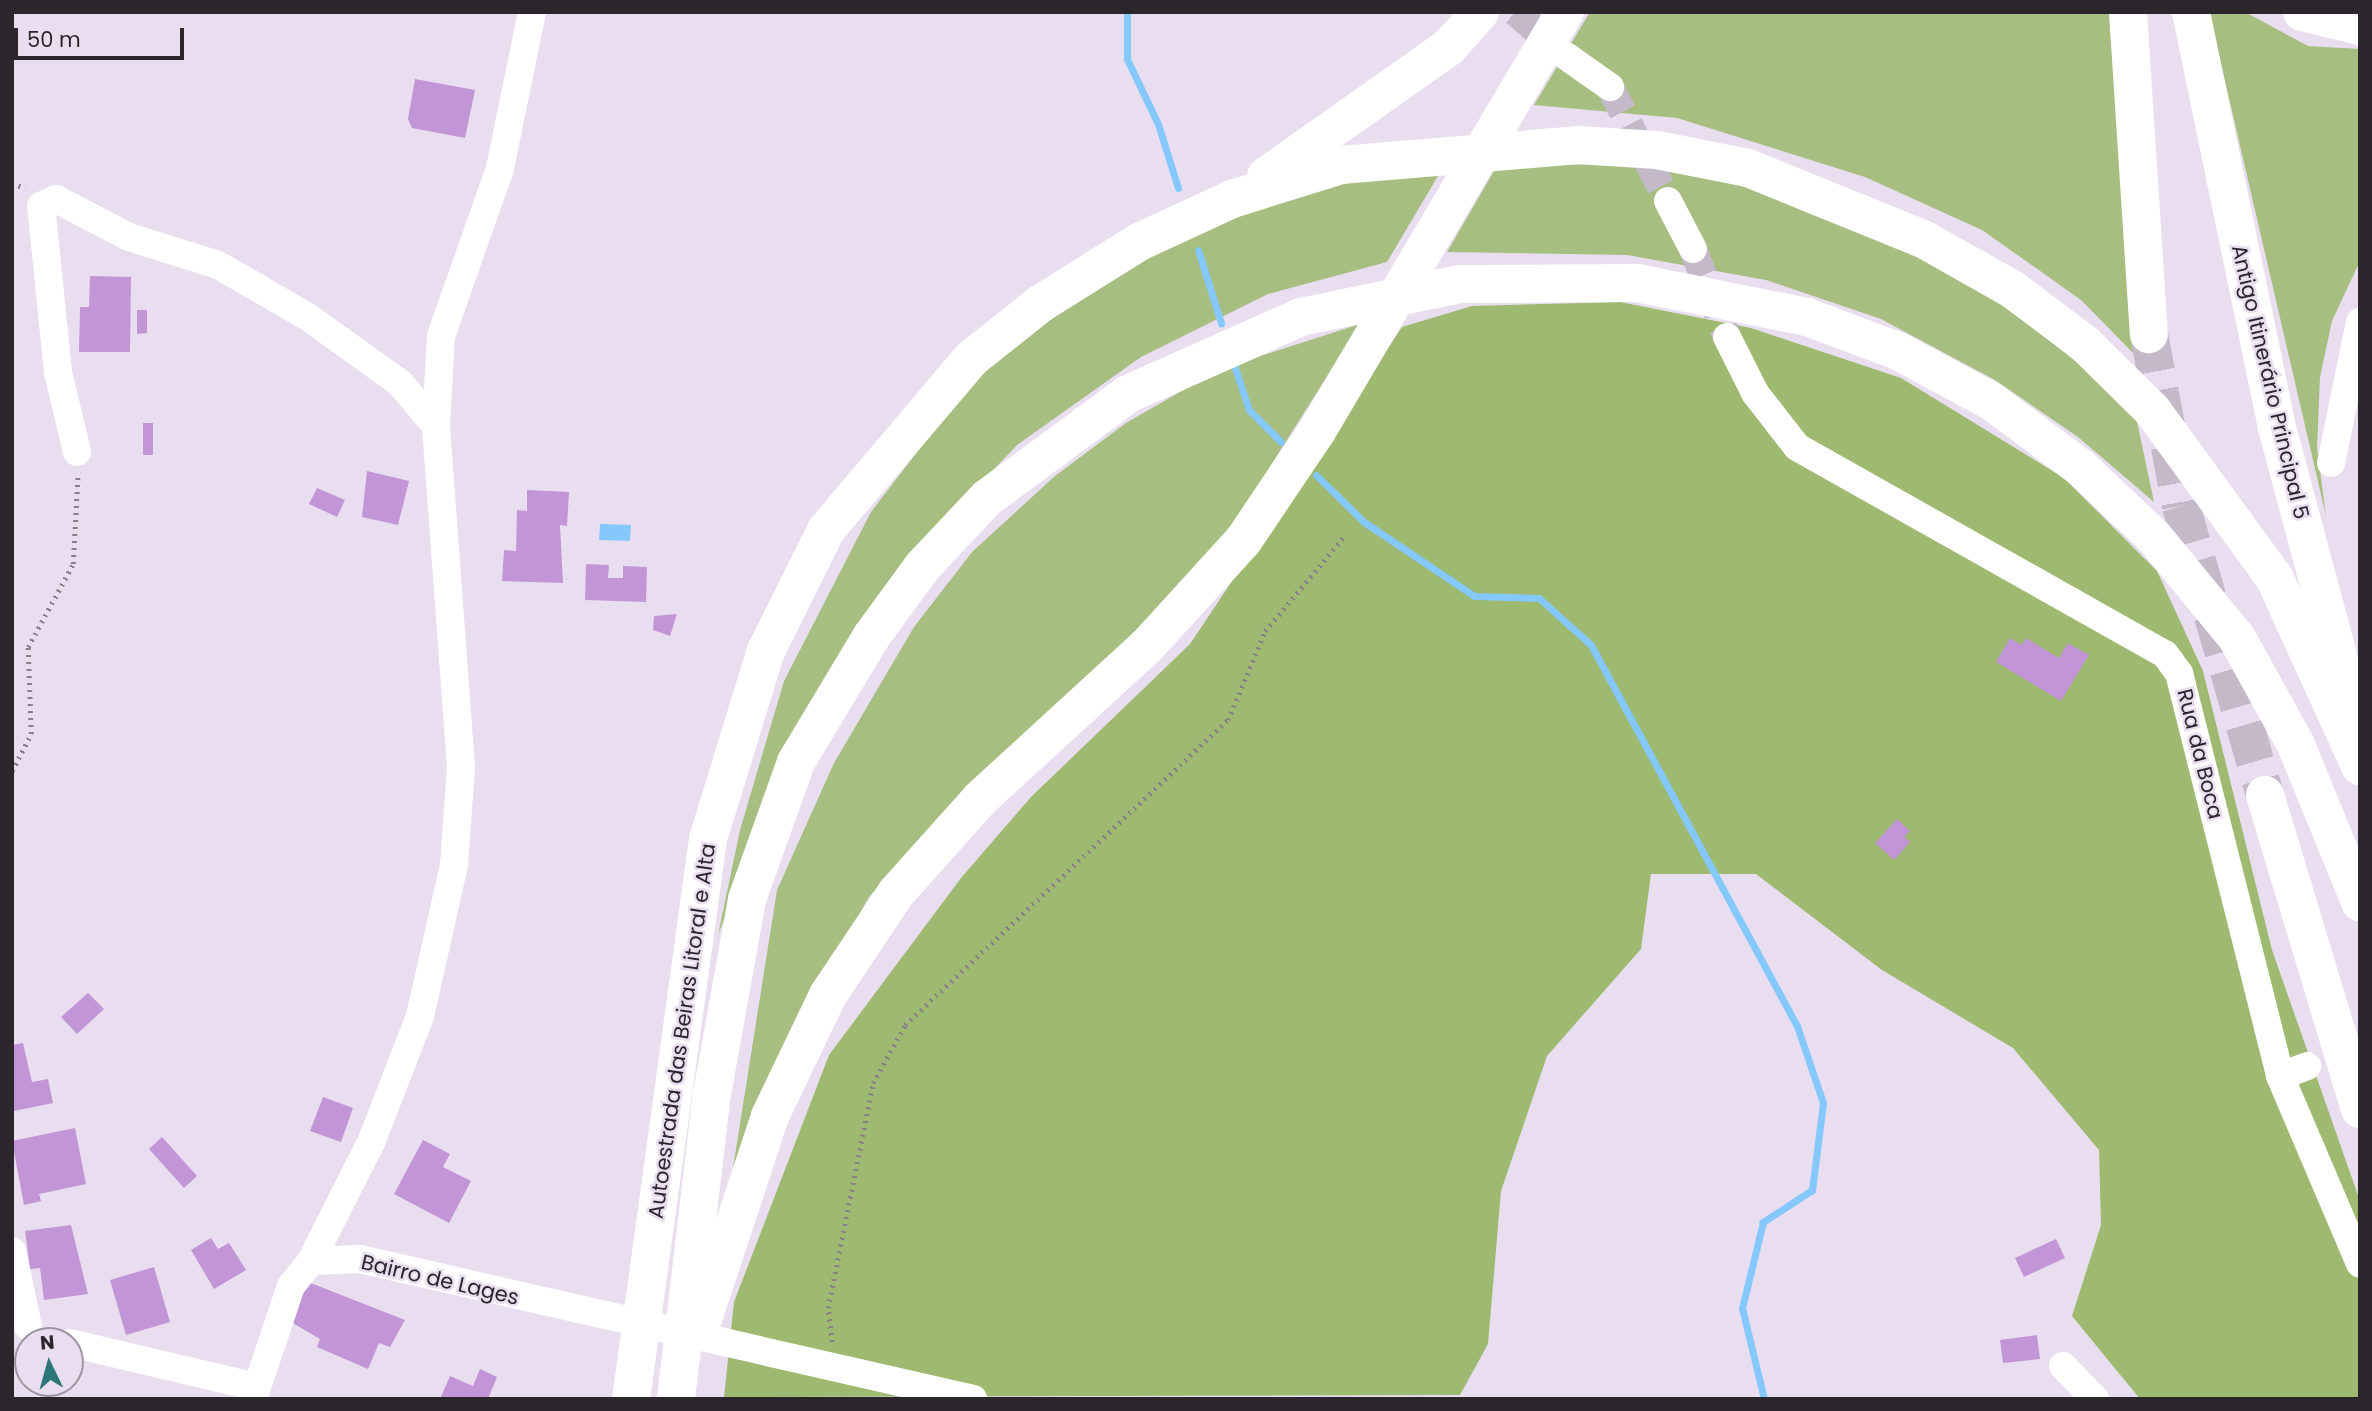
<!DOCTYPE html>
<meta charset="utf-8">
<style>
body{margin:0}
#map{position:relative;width:2372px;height:1411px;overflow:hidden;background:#e9deef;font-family:Poppins,sans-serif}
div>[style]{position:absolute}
.green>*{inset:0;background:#a6be80}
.forest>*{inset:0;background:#9eb970}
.water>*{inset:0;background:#84c8fd}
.stream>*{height:7px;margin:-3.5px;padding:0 3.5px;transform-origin:3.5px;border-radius:3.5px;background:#84c8fd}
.building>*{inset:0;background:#c195d6}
.minor-tunnel>*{height:28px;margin-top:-14px;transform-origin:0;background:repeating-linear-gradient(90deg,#c3b9c8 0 28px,transparent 0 42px)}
.highway-tunnel>*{height:38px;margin-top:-19px;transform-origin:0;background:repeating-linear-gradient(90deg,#c3b9c8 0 38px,transparent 0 57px)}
.path>*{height:4.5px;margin-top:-2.25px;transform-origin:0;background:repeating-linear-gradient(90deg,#87808b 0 2px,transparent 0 7px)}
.minor>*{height:28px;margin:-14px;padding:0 14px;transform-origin:14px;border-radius:14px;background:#fff}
.highway>*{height:38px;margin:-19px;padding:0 19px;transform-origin:19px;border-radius:19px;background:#fff}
span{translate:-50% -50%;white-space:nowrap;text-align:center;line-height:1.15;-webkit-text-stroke:5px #e9deef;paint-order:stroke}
.street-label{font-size:21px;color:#2a262c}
.frame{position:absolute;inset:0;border:14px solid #2a262c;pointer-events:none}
.north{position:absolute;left:14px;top:1327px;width:70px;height:70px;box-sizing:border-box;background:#e9deef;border:2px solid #9d94a1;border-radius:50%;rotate:355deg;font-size:19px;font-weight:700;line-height:28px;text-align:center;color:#2a262c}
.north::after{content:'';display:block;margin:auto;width:24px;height:32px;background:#2d7677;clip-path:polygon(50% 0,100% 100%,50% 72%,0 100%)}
.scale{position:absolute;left:14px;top:28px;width:170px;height:32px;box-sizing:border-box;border:4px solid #2a262c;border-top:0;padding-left:9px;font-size:21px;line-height:24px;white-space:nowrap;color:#2a262c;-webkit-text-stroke:5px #e9deef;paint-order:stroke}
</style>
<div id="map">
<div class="green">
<i style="clip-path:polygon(1590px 12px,2109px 12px,2135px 355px,2081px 300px,1982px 230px,1865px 177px,1677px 118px,1534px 105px)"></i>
<i style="clip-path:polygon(2209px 12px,2245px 12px,2308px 46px,2360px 49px,2360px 261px,2332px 321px,2320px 377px,2317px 448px,2326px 516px)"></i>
<i style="clip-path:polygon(1498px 164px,1677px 165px,1785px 193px,1924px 257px,2020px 314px,2135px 412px,2154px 502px,2078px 437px,1995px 380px,1881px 319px,1766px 280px,1627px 255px,1447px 252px)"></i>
<i style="clip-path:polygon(1444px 166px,1387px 262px,1268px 294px,1141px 357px,1017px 445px,916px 551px,809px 705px,718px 935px,740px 830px,784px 681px,871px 512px,974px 378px,1063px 305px,1135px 261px,1288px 192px)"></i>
<i style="clip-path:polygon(1360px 324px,1220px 546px,1144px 631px,925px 834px,869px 897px,821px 982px,730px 1187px,777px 890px,834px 763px,914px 627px,972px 552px,1055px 476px,1126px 423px,1220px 369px)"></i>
</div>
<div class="forest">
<i style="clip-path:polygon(1620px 302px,1751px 328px,1901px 378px,2064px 478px,2157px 571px,2203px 671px,2272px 950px,2360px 1201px,2360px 1399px,2140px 1399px,2072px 1316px,2101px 1225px,2099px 1150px,2013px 1048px,1882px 970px,1756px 874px,1651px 874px,1641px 949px,1547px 1056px,1501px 1191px,1488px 1344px,1460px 1395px,724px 1397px,734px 1302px,829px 1055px,961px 878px,1031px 797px,1190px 644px,1402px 327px,1472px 306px)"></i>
</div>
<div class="water">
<i style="clip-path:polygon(600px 524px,631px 525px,630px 541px,599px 540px)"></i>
</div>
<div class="stream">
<i style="left:1127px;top:12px;width:47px;rotate:90deg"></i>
<i style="left:1127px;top:59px;width:72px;rotate:64.5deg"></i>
<i style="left:1158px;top:124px;width:67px;rotate:72.6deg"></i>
<i style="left:1198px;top:250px;width:77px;rotate:72.5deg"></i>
<i style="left:1235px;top:368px;width:44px;rotate:71.6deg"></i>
<i style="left:1249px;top:410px;width:45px;rotate:45deg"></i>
<i style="left:1316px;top:475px;width:67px;rotate:44.4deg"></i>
<i style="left:1364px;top:522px;width:133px;rotate:33.9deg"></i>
<i style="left:1474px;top:596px;width:65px;rotate:1.8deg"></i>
<i style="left:1539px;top:598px;width:70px;rotate:42.1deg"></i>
<i style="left:1591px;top:645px;width:433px;rotate:61.6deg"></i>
<i style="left:1797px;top:1026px;width:81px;rotate:71.3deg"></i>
<i style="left:1823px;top:1103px;width:88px;rotate:97.2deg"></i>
<i style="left:1812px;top:1190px;width:59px;rotate:146.9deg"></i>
<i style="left:1763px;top:1222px;width:89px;rotate:103.7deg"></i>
<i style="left:1742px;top:1308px;width:94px;rotate:76.4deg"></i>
</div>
<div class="building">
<i style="clip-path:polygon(415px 79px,475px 90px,465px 138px,412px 128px,408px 119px)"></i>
<i style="clip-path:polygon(90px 276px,131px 277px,130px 352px,79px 352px,80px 307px,89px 307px)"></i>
<i style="clip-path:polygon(137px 310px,147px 310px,147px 333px,137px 334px)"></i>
<i style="clip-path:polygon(143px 423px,153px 423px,153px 455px,143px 455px)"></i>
<i style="clip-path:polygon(367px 471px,409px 481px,398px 525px,362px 517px)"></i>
<i style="clip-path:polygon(317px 488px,345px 500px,337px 517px,309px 504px)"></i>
<i style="clip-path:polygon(527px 490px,569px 492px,567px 526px,560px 525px,563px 583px,502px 581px,504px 550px,516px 551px,517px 510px,527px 511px)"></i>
<i style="clip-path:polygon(586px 564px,609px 565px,608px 578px,623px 578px,623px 566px,647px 567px,646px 602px,585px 600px)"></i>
<i style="clip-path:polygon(677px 614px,670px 636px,653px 630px,654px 616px)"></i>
<i style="clip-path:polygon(2010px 638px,2022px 645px,2026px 638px,2059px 658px,2068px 643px,2089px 655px,2061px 701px,1996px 662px)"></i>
<i style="clip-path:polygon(1897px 819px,1910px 831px,1904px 837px,1910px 842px,1894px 860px,1875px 843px)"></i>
<i style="clip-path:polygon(88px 993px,104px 1009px,77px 1034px,61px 1017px)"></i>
<i style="clip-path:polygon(23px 1043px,32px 1082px,48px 1079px,53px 1103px,14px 1111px,12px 1045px)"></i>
<i style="clip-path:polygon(323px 1097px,353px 1108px,341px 1142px,310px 1131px)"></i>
<i style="clip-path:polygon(75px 1128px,86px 1184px,39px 1194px,41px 1201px,24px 1205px,12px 1141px)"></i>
<i style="clip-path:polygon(162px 1137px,197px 1176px,184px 1188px,149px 1149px)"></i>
<i style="clip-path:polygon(423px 1140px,450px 1154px,443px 1167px,471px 1181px,449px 1223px,394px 1194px)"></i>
<i style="clip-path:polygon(71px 1225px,88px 1294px,44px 1300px,40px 1268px,30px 1269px,25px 1231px)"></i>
<i style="clip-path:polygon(211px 1238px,218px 1249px,229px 1243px,246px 1270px,214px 1289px,191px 1250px)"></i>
<i style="clip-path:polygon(2056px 1239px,2065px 1258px,2024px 1277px,2015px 1258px)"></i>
<i style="clip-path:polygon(154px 1267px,170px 1322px,126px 1335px,110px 1280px)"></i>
<i style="clip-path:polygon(303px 1280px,405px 1320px,390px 1347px,379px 1343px,368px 1369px,317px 1347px,320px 1339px,286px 1319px)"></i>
<i style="clip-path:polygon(2037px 1335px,2040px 1359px,2003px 1363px,2000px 1340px)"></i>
<i style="clip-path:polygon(480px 1369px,497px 1377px,488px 1399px,440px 1399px,450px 1376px,473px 1386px)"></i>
</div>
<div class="minor-tunnel">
<i style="left:1515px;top:12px;width:60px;rotate:40.3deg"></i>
<i style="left:1610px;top:87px;width:128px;rotate:63deg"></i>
<i style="left:1693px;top:249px;width:94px;rotate:68.9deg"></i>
</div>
<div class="highway-tunnel">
<i style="left:2149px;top:334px;width:175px;rotate:79.5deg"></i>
<i style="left:2181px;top:506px;width:301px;rotate:73.8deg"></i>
</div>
<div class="path">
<i style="left:12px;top:183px;width:14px;rotate:21deg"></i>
<i style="left:12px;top:771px;width:42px;rotate:-62.8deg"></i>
<i style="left:31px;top:734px;width:87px;rotate:-92deg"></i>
<i style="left:28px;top:647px;width:94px;rotate:-61.5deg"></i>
<i style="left:73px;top:564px;width:91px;rotate:-86.9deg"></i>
<i style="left:832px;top:1342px;width:34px;rotate:-97deg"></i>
<i style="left:828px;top:1308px;width:229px;rotate:-78.7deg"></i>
<i style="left:873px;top:1083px;width:66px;rotate:-61.1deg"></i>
<i style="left:905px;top:1025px;width:444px;rotate:-43.4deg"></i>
<i style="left:1228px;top:720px;width:96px;rotate:-67.4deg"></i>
<i style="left:1265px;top:631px;width:121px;rotate:-50deg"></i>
</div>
<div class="minor">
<i style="left:1566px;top:56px;width:54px;rotate:35.2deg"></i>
<i style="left:1668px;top:201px;width:54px;rotate:62.5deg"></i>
<i style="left:1727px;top:337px;width:63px;rotate:63.4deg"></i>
<i style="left:1755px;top:393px;width:68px;rotate:52.1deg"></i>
<i style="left:1797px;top:447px;width:422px;rotate:29.4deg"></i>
<i style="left:2165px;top:654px;width:24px;rotate:54deg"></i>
<i style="left:2179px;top:673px;width:415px;rotate:75.9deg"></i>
<i style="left:2280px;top:1076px;width:204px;rotate:66.9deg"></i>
<i style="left:77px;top:452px;width:82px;rotate:-103.4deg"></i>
<i style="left:58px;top:372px;width:167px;rotate:-95.8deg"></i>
<i style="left:41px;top:206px;width:17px;rotate:-25deg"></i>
<i style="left:56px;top:199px;width:82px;rotate:27.5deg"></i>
<i style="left:129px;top:237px;width:93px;rotate:17.5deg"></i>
<i style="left:218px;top:265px;width:104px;rotate:30deg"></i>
<i style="left:308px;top:317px;width:113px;rotate:35.7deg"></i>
<i style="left:400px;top:383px;width:56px;rotate:50.1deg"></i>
<i style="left:2331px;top:463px;width:144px;rotate:-78.4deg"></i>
<i style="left:2280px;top:1076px;width:29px;rotate:-20deg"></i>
<i style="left:12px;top:1251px;width:77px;rotate:78deg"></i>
<i style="left:311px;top:1261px;width:136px;rotate:-63.2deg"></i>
<i style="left:372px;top:1140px;width:133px;rotate:-68.8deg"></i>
<i style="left:420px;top:1016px;width:155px;rotate:-77.3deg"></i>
<i style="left:454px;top:865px;width:98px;rotate:-85.9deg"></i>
<i style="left:461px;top:767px;width:342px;rotate:-94.2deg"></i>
<i style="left:436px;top:426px;width:90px;rotate:-86.8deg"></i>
<i style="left:441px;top:336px;width:178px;rotate:-70.6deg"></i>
<i style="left:500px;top:168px;width:159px;rotate:-78.4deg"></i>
<i style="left:70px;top:1343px;width:191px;rotate:13.3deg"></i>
<i style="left:2063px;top:1366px;width:46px;rotate:45.9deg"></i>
<i style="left:253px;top:1399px;width:119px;rotate:-71.4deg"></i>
<i style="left:291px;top:1286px;width:32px;rotate:-51deg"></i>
<i style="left:311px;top:1261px;width:49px;rotate:-2.3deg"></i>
<i style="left:360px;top:1259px;width:629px;rotate:12.86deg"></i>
</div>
<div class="highway">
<i style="left:2128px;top:12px;width:323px;rotate:86.3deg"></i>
<i style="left:2191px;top:12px;width:421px;rotate:78.3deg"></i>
<i style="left:2276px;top:424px;width:289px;rotate:75deg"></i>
<i style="left:2302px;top:12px;width:60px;rotate:13.6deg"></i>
<i style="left:1266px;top:176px;width:224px;rotate:-35.2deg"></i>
<i style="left:1449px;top:47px;width:47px;rotate:-48.5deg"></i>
<i style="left:2265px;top:795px;width:328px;rotate:73.2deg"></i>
<i style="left:701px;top:1325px;width:220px;rotate:-71.7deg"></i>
<i style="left:770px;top:1116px;width:134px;rotate:-64.4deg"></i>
<i style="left:828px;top:995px;width:123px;rotate:-56.3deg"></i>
<i style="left:896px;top:893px;width:126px;rotate:-48.2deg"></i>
<i style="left:980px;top:799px;width:226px;rotate:-42.5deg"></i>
<i style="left:1147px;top:646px;width:142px;rotate:-47.6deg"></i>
<i style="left:1243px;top:541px;width:133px;rotate:-56.1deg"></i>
<i style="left:1317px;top:431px;width:487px;rotate:-59.4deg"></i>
<i style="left:631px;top:1399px;width:565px;rotate:-82.17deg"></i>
<i style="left:708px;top:839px;width:197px;rotate:-72.9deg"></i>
<i style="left:766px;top:651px;width:135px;rotate:-63.6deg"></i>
<i style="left:826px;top:530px;width:224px;rotate:-49.7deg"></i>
<i style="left:971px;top:359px;width:88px;rotate:-38.6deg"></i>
<i style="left:1040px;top:304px;width:117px;rotate:-32.1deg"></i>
<i style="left:1139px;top:242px;width:102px;rotate:-24.8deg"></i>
<i style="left:1232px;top:199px;width:114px;rotate:-17.3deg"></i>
<i style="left:1341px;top:165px;width:237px;rotate:-4.8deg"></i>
<i style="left:1577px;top:145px;width:80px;rotate:3.6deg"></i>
<i style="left:1657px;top:150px;width:93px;rotate:11.2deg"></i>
<i style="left:1748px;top:168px;width:191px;rotate:22.1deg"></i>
<i style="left:1925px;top:240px;width:100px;rotate:29.4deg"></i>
<i style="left:2012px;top:289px;width:91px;rotate:37deg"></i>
<i style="left:2085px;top:344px;width:94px;rotate:44.6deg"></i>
<i style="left:2152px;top:410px;width:207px;rotate:53.9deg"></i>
<i style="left:2274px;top:577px;width:208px;rotate:65.5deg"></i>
<i style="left:676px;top:1399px;width:307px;rotate:-83.3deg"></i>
<i style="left:712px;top:1094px;width:198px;rotate:-79.8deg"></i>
<i style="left:747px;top:899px;width:145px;rotate:-70.3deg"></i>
<i style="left:796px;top:762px;width:146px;rotate:-59deg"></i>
<i style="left:871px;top:637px;width:88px;rotate:-53.8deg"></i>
<i style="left:923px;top:566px;width:93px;rotate:-46.7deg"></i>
<i style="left:987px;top:498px;width:175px;rotate:-36.4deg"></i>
<i style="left:1128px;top:394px;width:189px;rotate:-24deg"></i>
<i style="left:1301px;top:317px;width:163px;rotate:-11.7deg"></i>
<i style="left:1461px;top:284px;width:176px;rotate:-0.3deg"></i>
<i style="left:1637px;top:283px;width:173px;rotate:11.3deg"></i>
<i style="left:1807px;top:317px;width:97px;rotate:20.5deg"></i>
<i style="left:1898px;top:351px;width:106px;rotate:28.3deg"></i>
<i style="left:1991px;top:401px;width:111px;rotate:36.6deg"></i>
<i style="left:2080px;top:467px;width:102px;rotate:43.4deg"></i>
<i style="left:2154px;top:537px;width:131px;rotate:50.6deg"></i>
<i style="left:2237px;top:638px;width:122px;rotate:61.1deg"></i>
<i style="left:2296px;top:745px;width:170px;rotate:67.8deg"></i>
</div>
<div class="street-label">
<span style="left:2270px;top:382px;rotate:77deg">Antigo Itinerário Principal 5</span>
<span style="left:2200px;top:754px;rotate:76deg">Rua da Boca</span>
<span style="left:682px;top:1031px;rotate:-82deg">Autoestrada das Beiras Litoral e Alta</span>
<span style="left:440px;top:1280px;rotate:13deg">Bairro de Lages</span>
</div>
<div class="frame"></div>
<div class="north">N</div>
<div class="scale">50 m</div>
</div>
